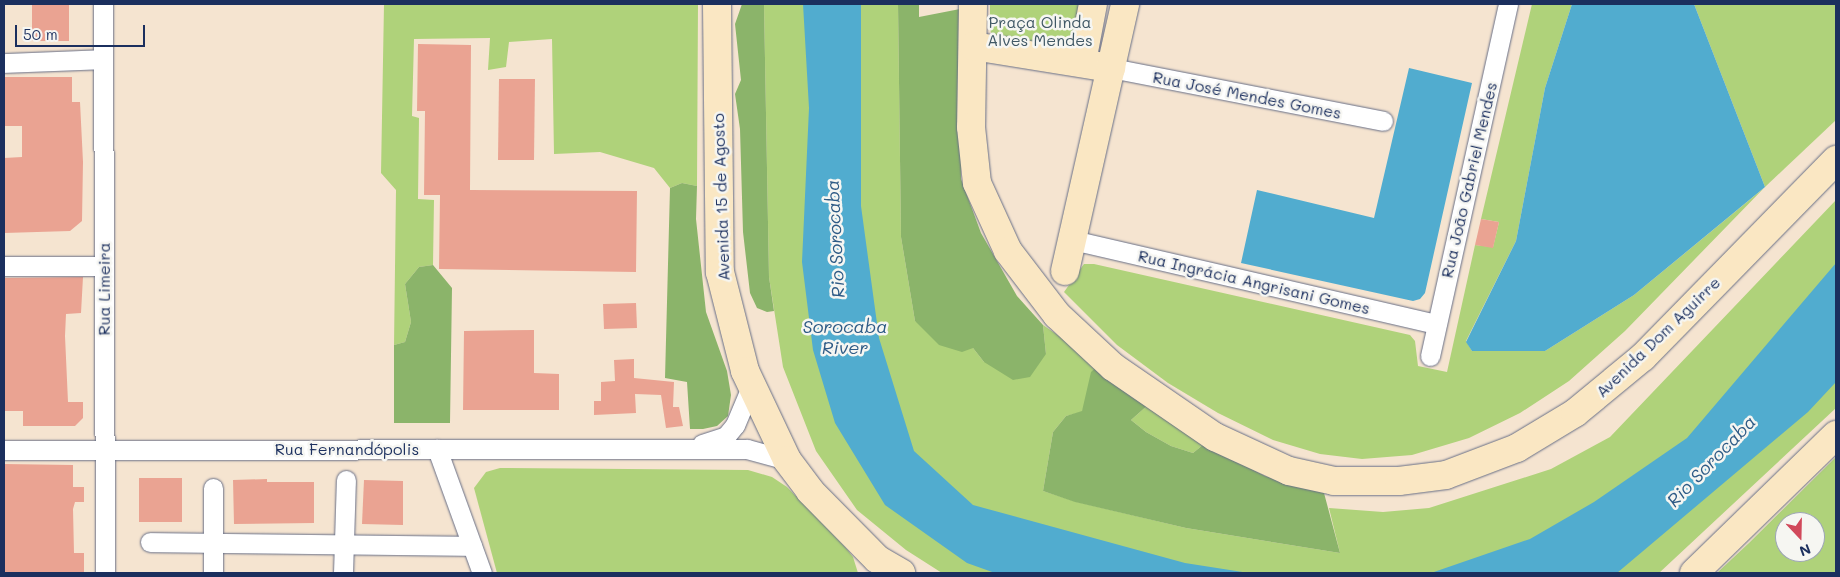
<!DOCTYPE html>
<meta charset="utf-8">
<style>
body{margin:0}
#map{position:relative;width:1840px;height:577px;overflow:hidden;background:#f5e4d0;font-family:Mali,sans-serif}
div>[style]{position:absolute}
.green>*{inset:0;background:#afd27a}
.forest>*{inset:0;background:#8bb46a}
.water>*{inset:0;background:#51accf}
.building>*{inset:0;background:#eaa392}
.roads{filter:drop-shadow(0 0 1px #676e86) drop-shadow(0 0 1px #676e86)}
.street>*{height:19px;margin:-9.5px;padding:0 9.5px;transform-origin:9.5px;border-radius:9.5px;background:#fff}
.secondary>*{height:28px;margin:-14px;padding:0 14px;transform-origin:14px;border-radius:14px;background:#fae7c3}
span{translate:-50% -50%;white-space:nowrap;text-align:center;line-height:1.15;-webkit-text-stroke:5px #f6f6f2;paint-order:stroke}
.park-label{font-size:16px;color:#405865}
.street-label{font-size:16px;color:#1b2f5e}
.water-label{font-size:18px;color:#2e5b86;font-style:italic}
.frame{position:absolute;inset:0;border:5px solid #1b2f5e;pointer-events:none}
.north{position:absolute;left:1775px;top:512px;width:50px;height:50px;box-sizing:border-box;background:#f6f6f2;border:1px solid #9ea6b7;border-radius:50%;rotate:159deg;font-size:14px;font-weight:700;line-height:20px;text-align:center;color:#1b2f5e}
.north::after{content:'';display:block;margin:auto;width:18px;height:22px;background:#d1495b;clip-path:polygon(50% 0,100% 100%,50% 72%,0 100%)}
.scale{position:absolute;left:15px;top:25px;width:130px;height:22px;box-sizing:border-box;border:2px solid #1b2f5e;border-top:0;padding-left:6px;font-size:15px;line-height:18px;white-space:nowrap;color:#1b2f5e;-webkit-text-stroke:4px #f6f6f2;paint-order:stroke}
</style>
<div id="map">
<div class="green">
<i style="clip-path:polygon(384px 4px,698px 4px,697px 186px,682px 183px,670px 188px,654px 168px,600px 152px,554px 154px,552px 39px,509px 42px,506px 67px,488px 70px,490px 38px,414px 39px,412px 116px,419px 118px,418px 199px,434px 200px,433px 265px,419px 267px,405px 284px,411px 322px,405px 342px,394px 345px,396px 190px,381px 173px)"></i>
<i style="clip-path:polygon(764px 4px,898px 4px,901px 237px,915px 321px,973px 348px,984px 362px,1046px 354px,1043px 325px,1100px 364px,1082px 412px,1066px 416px,1053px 432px,1043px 491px,1077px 502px,1186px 528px,1340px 553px,1329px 508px,1383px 512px,1429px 508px,1551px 469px,1610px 437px,1836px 200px,1836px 408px,1659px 573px,942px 573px,906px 550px,857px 510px,816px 451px,783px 367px,769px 277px)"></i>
<i style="clip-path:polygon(990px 4px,1083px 4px,1075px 41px,1067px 51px,994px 43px,990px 29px)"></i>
<i style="clip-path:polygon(1532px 4px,1572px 4px,1545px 88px,1516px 241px,1466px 341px,1472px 351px,1545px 351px,1634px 295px,1764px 188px,1625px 331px,1569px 381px,1520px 413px,1469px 438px,1412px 455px,1362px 459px,1320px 454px,1273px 440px,1218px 413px,1168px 383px,1117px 345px,1064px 292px,1084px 264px,1094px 264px,1410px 335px,1415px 341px,1418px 366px,1447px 372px,1475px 245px,1493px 247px,1499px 222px,1481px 219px)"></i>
<i style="clip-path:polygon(1694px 4px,1836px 4px,1836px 120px,1765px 187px)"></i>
<i style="clip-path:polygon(1148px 405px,1204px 444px,1193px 453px,1171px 446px,1146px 432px,1131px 420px)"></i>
<i style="clip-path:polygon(evenodd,1836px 457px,1836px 573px,1717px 573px,1749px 543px,1836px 457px,1785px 522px,1815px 522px,1815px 552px,1785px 552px,1785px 522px)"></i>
<i style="clip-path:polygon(500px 468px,748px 470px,772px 477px,787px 487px,846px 548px,853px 557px,858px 573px,497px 573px,474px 488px,486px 472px)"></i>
</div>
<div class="forest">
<i style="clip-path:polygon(742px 4px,764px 4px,769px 277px,774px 311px,767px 312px,757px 308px,750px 293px,743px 232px,740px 129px,735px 94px,741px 80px,735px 24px)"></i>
<i style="clip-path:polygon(898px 4px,919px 4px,919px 17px,960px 9px,961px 179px,981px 233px,1017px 296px,1043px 325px,1046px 354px,1030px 377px,1013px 380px,984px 362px,973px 348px,962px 352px,939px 345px,915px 321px,901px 237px)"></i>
<i style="clip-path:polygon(682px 183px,697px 186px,696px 219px,706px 312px,727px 371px,731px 395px,728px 416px,717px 426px,703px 429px,690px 429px,687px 382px,665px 378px,670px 188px)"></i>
<i style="clip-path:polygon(433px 265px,452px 288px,450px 423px,394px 423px,394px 345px,405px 342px,411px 322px,405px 284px,419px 267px)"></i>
<i style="clip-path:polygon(1100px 364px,1148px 405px,1131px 420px,1146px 432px,1171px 446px,1193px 453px,1204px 444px,1265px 476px,1324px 493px,1340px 553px,1186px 528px,1075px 502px,1043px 491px,1053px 432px,1066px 416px,1082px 411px,1091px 372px)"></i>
</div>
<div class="water">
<i style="clip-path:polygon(803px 4px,861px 4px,861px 206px,879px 338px,914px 451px,973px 505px,1185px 563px,1249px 573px,995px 573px,967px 563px,885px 505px,835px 423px,813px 350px,802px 262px,809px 108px)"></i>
<i style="clip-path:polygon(1572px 4px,1694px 4px,1765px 187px,1634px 295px,1545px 351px,1472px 351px,1466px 342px,1516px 241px,1545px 88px)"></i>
<i style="clip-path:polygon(1409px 68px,1472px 83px,1425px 293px,1420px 299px,1413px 301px,1241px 263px,1257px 190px,1374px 218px)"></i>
<i style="clip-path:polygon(1836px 263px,1836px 382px,1808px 412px,1617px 573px,1431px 573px,1530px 539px,1594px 502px,1687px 438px)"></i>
</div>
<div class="building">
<i style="clip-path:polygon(32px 4px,69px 4px,69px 41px,32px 41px)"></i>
<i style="clip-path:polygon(418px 44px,471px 45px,470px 190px,637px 191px,636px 272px,439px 269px,440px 195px,424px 195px,425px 111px,417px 111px)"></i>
<i style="clip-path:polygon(4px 77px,72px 77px,72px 102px,80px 102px,83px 162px,82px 221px,70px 231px,4px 233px,4px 158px,22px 157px,22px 126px,4px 126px)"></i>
<i style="clip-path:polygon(499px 79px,535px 79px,534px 160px,498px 160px)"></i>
<i style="clip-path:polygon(1481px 219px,1499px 222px,1493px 248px,1475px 245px)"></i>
<i style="clip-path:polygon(83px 277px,81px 313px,66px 314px,65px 336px,68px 402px,83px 402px,83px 418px,75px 426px,23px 426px,23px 411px,4px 411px,4px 278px)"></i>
<i style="clip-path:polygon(636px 303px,637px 328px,604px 329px,603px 304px)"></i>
<i style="clip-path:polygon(534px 330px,534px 373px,559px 374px,559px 410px,463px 410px,464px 331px)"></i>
<i style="clip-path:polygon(634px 359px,634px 378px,674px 382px,673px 407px,679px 407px,683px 426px,666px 428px,661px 395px,635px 394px,636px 413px,594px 415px,594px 401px,601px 401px,601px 382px,615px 381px,614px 360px)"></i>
<i style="clip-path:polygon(4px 464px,73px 465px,73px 487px,84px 487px,84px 502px,75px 502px,73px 509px,74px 553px,84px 553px,84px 573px,4px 573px)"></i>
<i style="clip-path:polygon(139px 478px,182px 478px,182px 522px,139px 522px)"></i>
<i style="clip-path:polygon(267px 479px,267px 482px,314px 482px,314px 523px,234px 524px,233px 480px)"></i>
<i style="clip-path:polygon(364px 480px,403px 481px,403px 525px,362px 524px)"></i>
</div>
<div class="roads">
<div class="street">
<i style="left:103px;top:4px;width:569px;rotate:89.8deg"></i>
<i style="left:4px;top:63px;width:99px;rotate:-2.3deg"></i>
<i style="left:1111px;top:68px;width:277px;rotate:11deg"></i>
<i style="left:1072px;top:240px;width:374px;rotate:13deg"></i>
<i style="left:4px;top:266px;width:100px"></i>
<i style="left:1430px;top:356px;width:361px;rotate:-77.5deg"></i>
<i style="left:702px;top:444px;width:25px;rotate:-18deg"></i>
<i style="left:726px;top:436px;width:14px;rotate:-51deg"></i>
<i style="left:735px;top:425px;width:41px;rotate:-67.2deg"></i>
<i style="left:437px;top:449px;width:132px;rotate:70.1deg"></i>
<i style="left:4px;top:450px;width:743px;rotate:-0.08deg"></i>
<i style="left:747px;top:449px;width:41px;rotate:15.4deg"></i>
<i style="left:150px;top:542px;width:322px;rotate:0.7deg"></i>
<i style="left:213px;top:573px;width:85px;rotate:-90deg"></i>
<i style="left:343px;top:573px;width:93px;rotate:-88.2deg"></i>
</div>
<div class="secondary">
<i style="left:717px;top:4px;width:268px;rotate:89.4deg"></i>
<i style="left:720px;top:272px;width:102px;rotate:75.8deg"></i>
<i style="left:745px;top:371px;width:98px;rotate:64.7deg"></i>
<i style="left:787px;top:460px;width:39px;rotate:53deg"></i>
<i style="left:810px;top:491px;width:95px;rotate:45.4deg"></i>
<i style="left:877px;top:559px;width:28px;rotate:30deg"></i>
<i style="left:973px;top:4px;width:123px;rotate:90.9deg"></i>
<i style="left:971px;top:127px;width:56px;rotate:83.9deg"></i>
<i style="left:977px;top:183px;width:75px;rotate:65.5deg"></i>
<i style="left:1008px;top:251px;width:81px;rotate:52.6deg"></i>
<i style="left:1057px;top:315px;width:76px;rotate:42.9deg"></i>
<i style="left:1113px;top:367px;width:124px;rotate:34.5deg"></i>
<i style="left:1215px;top:437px;width:81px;rotate:24.7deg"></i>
<i style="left:1289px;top:471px;width:46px;rotate:12.5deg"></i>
<i style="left:1334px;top:481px;width:65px"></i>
<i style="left:1399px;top:481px;width:47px;rotate:-7.3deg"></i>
<i style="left:1446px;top:475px;width:76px;rotate:-20.8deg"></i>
<i style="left:1517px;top:448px;width:68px;rotate:-31.1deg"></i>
<i style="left:1575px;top:413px;width:88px;rotate:-39.5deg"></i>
<i style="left:1643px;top:357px;width:276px;rotate:-45.6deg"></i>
<i style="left:973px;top:46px;width:140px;rotate:9.1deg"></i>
<i style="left:1082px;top:62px;width:59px;rotate:-79.3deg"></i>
<i style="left:1065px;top:271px;width:274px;rotate:-77.3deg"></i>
<i style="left:1694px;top:573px;width:198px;rotate:-44.2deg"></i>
</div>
</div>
<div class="park-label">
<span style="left:1040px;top:31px">Praça Olinda<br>Alves Mendes</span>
</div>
<div class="street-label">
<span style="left:1247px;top:95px;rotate:11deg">Rua José Mendes Gomes</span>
<span style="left:1469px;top:180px;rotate:-77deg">Rua João Gabriel Mendes</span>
<span style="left:721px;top:197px;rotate:-92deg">Avenida 15 de Agosto</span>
<span style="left:1254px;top:282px;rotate:13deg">Rua Ingrácia Angrisani Gomes</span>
<span style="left:104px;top:289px;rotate:-90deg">Rua Limeira</span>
<span style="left:1658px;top:337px;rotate:-44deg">Avenida Dom Aguirre</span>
<span style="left:347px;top:449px">Rua Fernandópolis</span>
</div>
<div class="water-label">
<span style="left:835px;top:239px;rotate:-93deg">Rio Sorocaba</span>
<span style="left:845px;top:337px">Sorocaba<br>River</span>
<span style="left:1711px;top:461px;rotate:-46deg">Rio Sorocaba</span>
</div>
<div class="frame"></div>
<div class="north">N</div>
<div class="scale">50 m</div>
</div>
